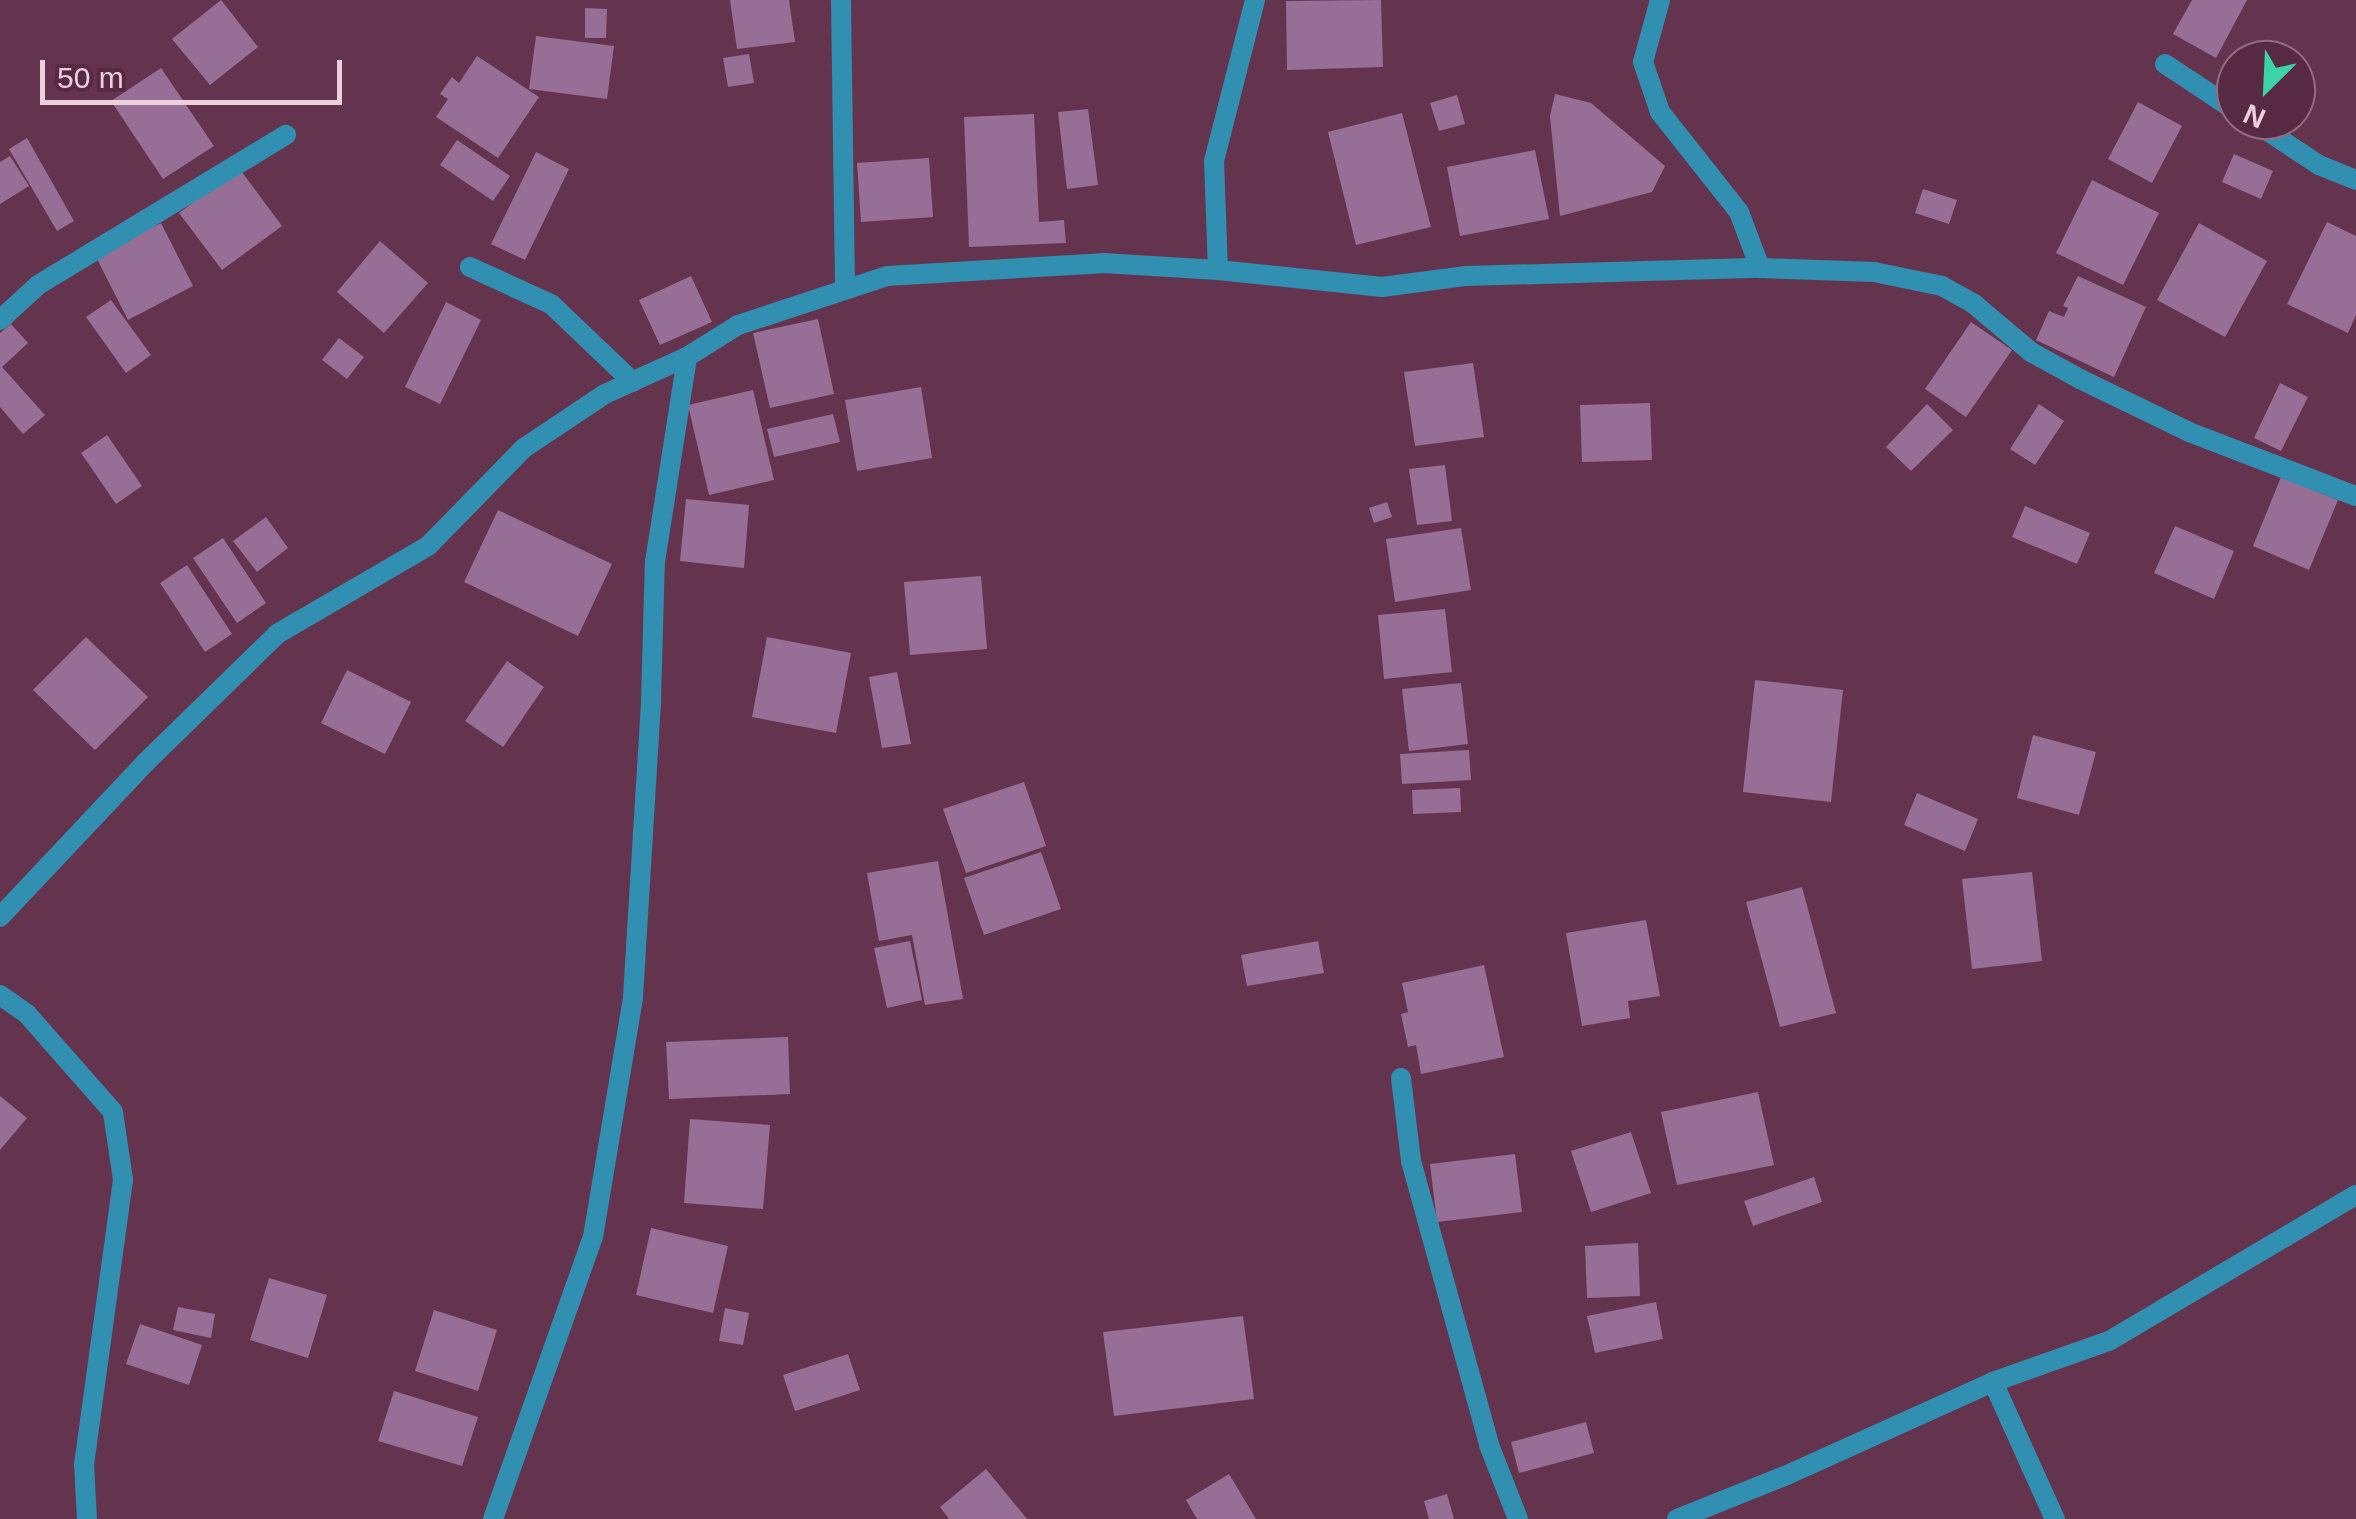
<!DOCTYPE html>
<style>
body{margin:0}
#map{position:relative;width:2356px;height:1519px;overflow:hidden;background:#64344e;font-family:Arial,sans-serif}
div>[style]{position:absolute}
.building>*{inset:0;background:#976e96}
.street>*{height:20px;margin:-10px;padding:0 10px;transform-origin:10px;border-radius:10px;background:#318fb2}
span{translate:-50% -50%;white-space:nowrap;text-align:center;line-height:1.15;-webkit-text-stroke:10px #582943;paint-order:stroke}
.north{position:absolute;left:2216px;top:40px;width:100px;height:100px;box-sizing:border-box;background:#582943;border:2px solid #946b81;border-radius:50%;rotate:204deg;font-size:28px;font-weight:700;line-height:40px;text-align:center;color:#edcfde}
.north::after{content:'';display:block;margin:auto;width:35px;height:45px;background:#3bd4a4;clip-path:polygon(50% 0,100% 100%,50% 72%,0 100%)}
.scale{position:absolute;left:40px;top:60px;width:302px;height:45px;box-sizing:border-box;border:5px solid #edcfde;border-top:0;padding-left:12px;font-size:30px;line-height:35px;white-space:nowrap;color:#edcfde;-webkit-text-stroke:8px #582943;paint-order:stroke}
</style>
<div id="map">
<div class="building">
<i style="clip-path:polygon(221px 0,258px 47px,210px 85px,172px 39px)"></i>
<i style="clip-path:polygon(730px 0,789px 0,795px 42px,737px 49px)"></i>
<i style="clip-path:polygon(1381px 0,1383px 67px,1287px 70px,1286px 1px)"></i>
<i style="clip-path:polygon(2192px 0,2247px 0,2216px 58px,2173px 34px)"></i>
<i style="clip-path:polygon(585px 8px,607px 9px,606px 38px,585px 38px)"></i>
<i style="clip-path:polygon(536px 36px,614px 46px,607px 99px,529px 89px)"></i>
<i style="clip-path:polygon(749px 54px,754px 83px,728px 87px,723px 58px)"></i>
<i style="clip-path:polygon(477px 56px,539px 97px,498px 158px,436px 117px,448px 99px,440px 94px,452px 77px,459px 83px)"></i>
<i style="clip-path:polygon(161px 68px,214px 146px,163px 179px,111px 101px)"></i>
<i style="clip-path:polygon(1555px 94px,1591px 103px,1665px 166px,1652px 192px,1560px 216px,1550px 116px)"></i>
<i style="clip-path:polygon(1457px 95px,1465px 124px,1439px 131px,1430px 103px)"></i>
<i style="clip-path:polygon(2138px 102px,2182px 126px,2152px 183px,2108px 159px)"></i>
<i style="clip-path:polygon(1088px 109px,1098px 185px,1067px 189px,1058px 112px)"></i>
<i style="clip-path:polygon(1402px 113px,1431px 227px,1356px 245px,1328px 132px)"></i>
<i style="clip-path:polygon(1034px 114px,1039px 222px,1064px 220px,1066px 243px,969px 247px,964px 117px)"></i>
<i style="clip-path:polygon(27px 138px,74px 221px,57px 231px,9px 149px)"></i>
<i style="clip-path:polygon(457px 140px,510px 176px,493px 201px,440px 165px)"></i>
<i style="clip-path:polygon(1535px 150px,1549px 219px,1460px 236px,1447px 167px)"></i>
<i style="clip-path:polygon(536px 152px,569px 169px,525px 260px,491px 244px)"></i>
<i style="clip-path:polygon(2234px 154px,2273px 171px,2261px 199px,2222px 182px)"></i>
<i style="clip-path:polygon(10px 156px,29px 186px,0 204px,0 162px)"></i>
<i style="clip-path:polygon(929px 158px,933px 217px,861px 222px,857px 163px)"></i>
<i style="clip-path:polygon(239px 168px,282px 226px,222px 270px,179px 213px)"></i>
<i style="clip-path:polygon(2092px 180px,2159px 213px,2123px 285px,2056px 253px)"></i>
<i style="clip-path:polygon(1923px 189px,1957px 200px,1949px 224px,1915px 213px)"></i>
<i style="clip-path:polygon(2327px 222px,2356px 236px,2356px 315px,2348px 333px,2287px 304px)"></i>
<i style="clip-path:polygon(161px 223px,193px 286px,128px 320px,95px 255px)"></i>
<i style="clip-path:polygon(2199px 223px,2267px 261px,2225px 337px,2157px 300px)"></i>
<i style="clip-path:polygon(380px 241px,428px 283px,384px 333px,337px 292px)"></i>
<i style="clip-path:polygon(691px 276px,712px 322px,660px 345px,639px 300px)"></i>
<i style="clip-path:polygon(2078px 276px,2146px 307px,2114px 377px,2036px 340px,2049px 311px,2064px 317px,2068px 308px,2063px 306px)"></i>
<i style="clip-path:polygon(111px 300px,151px 355px,126px 373px,86px 317px)"></i>
<i style="clip-path:polygon(446px 302px,481px 320px,440px 404px,405px 387px)"></i>
<i style="clip-path:polygon(818px 319px,834px 394px,770px 408px,753px 333px)"></i>
<i style="clip-path:polygon(1971px 322px,2012px 350px,1966px 417px,1925px 389px)"></i>
<i style="clip-path:polygon(11px 324px,28px 343px,2px 367px,45px 415px,23px 434px,0 407px,0 333px)"></i>
<i style="clip-path:polygon(339px 338px,364px 357px,347px 379px,322px 360px)"></i>
<i style="clip-path:polygon(1473px 363px,1484px 437px,1415px 446px,1404px 372px)"></i>
<i style="clip-path:polygon(2280px 383px,2308px 397px,2281px 451px,2254px 438px)"></i>
<i style="clip-path:polygon(921px 387px,932px 458px,857px 471px,845px 400px)"></i>
<i style="clip-path:polygon(753px 390px,774px 480px,709px 495px,688px 405px)"></i>
<i style="clip-path:polygon(1650px 403px,1652px 460px,1582px 462px,1580px 405px)"></i>
<i style="clip-path:polygon(1927px 404px,1953px 430px,1911px 471px,1886px 447px)"></i>
<i style="clip-path:polygon(2039px 404px,2064px 421px,2035px 465px,2010px 449px)"></i>
<i style="clip-path:polygon(833px 414px,840px 442px,774px 457px,767px 429px)"></i>
<i style="clip-path:polygon(107px 435px,142px 486px,116px 504px,81px 453px)"></i>
<i style="clip-path:polygon(1445px 465px,1452px 521px,1417px 525px,1409px 469px)"></i>
<i style="clip-path:polygon(2281px 477px,2338px 500px,2309px 570px,2253px 546px)"></i>
<i style="clip-path:polygon(686px 499px,749px 505px,744px 568px,680px 561px)"></i>
<i style="clip-path:polygon(1387px 502px,1392px 517px,1374px 523px,1369px 508px)"></i>
<i style="clip-path:polygon(2025px 506px,2090px 533px,2077px 564px,2012px 537px)"></i>
<i style="clip-path:polygon(498px 510px,612px 564px,578px 636px,464px 582px)"></i>
<i style="clip-path:polygon(266px 517px,288px 548px,257px 572px,233px 541px)"></i>
<i style="clip-path:polygon(2175px 526px,2234px 551px,2214px 599px,2154px 573px)"></i>
<i style="clip-path:polygon(1461px 528px,1471px 590px,1395px 602px,1386px 539px)"></i>
<i style="clip-path:polygon(223px 538px,266px 603px,237px 623px,193px 558px)"></i>
<i style="clip-path:polygon(187px 565px,232px 634px,205px 652px,160px 583px)"></i>
<i style="clip-path:polygon(981px 576px,987px 649px,910px 655px,904px 582px)"></i>
<i style="clip-path:polygon(1445px 609px,1452px 672px,1384px 679px,1378px 615px)"></i>
<i style="clip-path:polygon(86px 637px,148px 697px,95px 750px,33px 690px)"></i>
<i style="clip-path:polygon(767px 637px,851px 653px,836px 733px,752px 717px)"></i>
<i style="clip-path:polygon(507px 661px,544px 687px,503px 747px,465px 721px)"></i>
<i style="clip-path:polygon(347px 670px,411px 702px,385px 754px,321px 723px)"></i>
<i style="clip-path:polygon(897px 672px,911px 744px,882px 748px,869px 677px)"></i>
<i style="clip-path:polygon(1755px 680px,1843px 690px,1831px 802px,1743px 792px)"></i>
<i style="clip-path:polygon(1461px 683px,1468px 744px,1409px 751px,1402px 689px)"></i>
<i style="clip-path:polygon(2033px 735px,2096px 752px,2079px 815px,2017px 798px)"></i>
<i style="clip-path:polygon(1469px 750px,1471px 780px,1402px 784px,1400px 754px)"></i>
<i style="clip-path:polygon(1024px 782px,1046px 846px,966px 873px,943px 809px)"></i>
<i style="clip-path:polygon(1460px 788px,1461px 812px,1413px 814px,1412px 790px)"></i>
<i style="clip-path:polygon(1917px 793px,1978px 819px,1965px 851px,1904px 825px)"></i>
<i style="clip-path:polygon(1041px 852px,1061px 909px,984px 935px,964px 878px)"></i>
<i style="clip-path:polygon(938px 861px,963px 999px,925px 1005px,912px 935px,879px 941px,867px 873px)"></i>
<i style="clip-path:polygon(2032px 872px,2042px 961px,1972px 969px,1962px 879px)"></i>
<i style="clip-path:polygon(1802px 887px,1836px 1013px,1780px 1027px,1746px 902px)"></i>
<i style="clip-path:polygon(1646px 920px,1660px 996px,1628px 1001px,1630px 1018px,1582px 1026px,1566px 933px)"></i>
<i style="clip-path:polygon(910px 941px,922px 1000px,887px 1008px,874px 948px)"></i>
<i style="clip-path:polygon(1318px 941px,1324px 973px,1247px 986px,1241px 955px)"></i>
<i style="clip-path:polygon(1484px 965px,1504px 1057px,1421px 1074px,1416px 1045px,1408px 1047px,1401px 1014px,1408px 1012px,1402px 983px)"></i>
<i style="clip-path:polygon(788px 1037px,790px 1094px,669px 1099px,666px 1042px)"></i>
<i style="clip-path:polygon(1758px 1092px,1774px 1165px,1677px 1185px,1661px 1112px)"></i>
<i style="clip-path:polygon(0 1096px,27px 1118px,0 1150px)"></i>
<i style="clip-path:polygon(690px 1119px,770px 1125px,763px 1209px,684px 1203px)"></i>
<i style="clip-path:polygon(1631px 1132px,1651px 1193px,1591px 1212px,1571px 1151px)"></i>
<i style="clip-path:polygon(1515px 1154px,1522px 1212px,1437px 1222px,1430px 1164px)"></i>
<i style="clip-path:polygon(1814px 1177px,1822px 1202px,1753px 1226px,1744px 1201px)"></i>
<i style="clip-path:polygon(651px 1228px,728px 1246px,713px 1313px,636px 1295px)"></i>
<i style="clip-path:polygon(1638px 1243px,1640px 1296px,1587px 1298px,1585px 1246px)"></i>
<i style="clip-path:polygon(269px 1278px,327px 1295px,308px 1358px,250px 1340px)"></i>
<i style="clip-path:polygon(1656px 1302px,1663px 1339px,1595px 1353px,1587px 1316px)"></i>
<i style="clip-path:polygon(178px 1307px,215px 1314px,211px 1338px,173px 1330px)"></i>
<i style="clip-path:polygon(725px 1308px,749px 1313px,743px 1345px,719px 1341px)"></i>
<i style="clip-path:polygon(434px 1310px,497px 1330px,478px 1391px,415px 1371px)"></i>
<i style="clip-path:polygon(1243px 1316px,1254px 1399px,1114px 1416px,1103px 1332px)"></i>
<i style="clip-path:polygon(140px 1324px,202px 1345px,189px 1385px,126px 1364px)"></i>
<i style="clip-path:polygon(848px 1354px,860px 1390px,795px 1411px,783px 1375px)"></i>
<i style="clip-path:polygon(394px 1391px,478px 1417px,462px 1466px,378px 1441px)"></i>
<i style="clip-path:polygon(1586px 1422px,1594px 1453px,1519px 1473px,1511px 1442px)"></i>
<i style="clip-path:polygon(986px 1469px,1027px 1519px,949px 1519px,940px 1507px)"></i>
<i style="clip-path:polygon(1229px 1474px,1256px 1519px,1197px 1519px,1186px 1500px)"></i>
<i style="clip-path:polygon(1447px 1494px,1454px 1519px,1429px 1519px,1424px 1501px)"></i>
</div>
<div class="street">
<i style="left:841px;top:0;width:290px;rotate:89.2deg"></i>
<i style="left:1660px;top:0;width:64px;rotate:105.3deg"></i>
<i style="left:1643px;top:62px;width:53px;rotate:71.2deg"></i>
<i style="left:1660px;top:112px;width:127px;rotate:51.7deg"></i>
<i style="left:1739px;top:212px;width:60px;rotate:69.4deg"></i>
<i style="left:1760px;top:268px;width:114px;rotate:2deg"></i>
<i style="left:1874px;top:272px;width:69px;rotate:11.6deg"></i>
<i style="left:1942px;top:286px;width:37px;rotate:29deg"></i>
<i style="left:1974px;top:304px;width:75px;rotate:40.1deg"></i>
<i style="left:2031px;top:352px;width:56px;rotate:28.9deg"></i>
<i style="left:2080px;top:379px;width:121px;rotate:25.9deg"></i>
<i style="left:2189px;top:432px;width:179px;rotate:21deg"></i>
<i style="left:2165px;top:64px;width:85px;rotate:33.5deg"></i>
<i style="left:2251px;top:120px;width:82px;rotate:33.5deg"></i>
<i style="left:2319px;top:165px;width:40px;rotate:22deg"></i>
<i style="left:470px;top:267px;width:89px;rotate:24.6deg"></i>
<i style="left:551px;top:304px;width:113px;rotate:43.6deg"></i>
<i style="left:1218px;top:270px;width:165px;rotate:5.9deg"></i>
<i style="left:1382px;top:287px;width:85px;rotate:-7.5deg"></i>
<i style="left:1466px;top:276px;width:294px;rotate:-1.6deg"></i>
<i style="left:0;top:320px;width:52px;rotate:-42.6deg"></i>
<i style="left:38px;top:285px;width:290px;rotate:-31.2deg"></i>
<i style="left:0;top:917px;width:212px;rotate:-46.7deg"></i>
<i style="left:145px;top:763px;width:185px;rotate:-44.3deg"></i>
<i style="left:277px;top:634px;width:175px;rotate:-30.2deg"></i>
<i style="left:428px;top:546px;width:137px;rotate:-45.6deg"></i>
<i style="left:524px;top:448px;width:97px;rotate:-33.7deg"></i>
<i style="left:605px;top:394px;width:90px;rotate:-24.3deg"></i>
<i style="left:687px;top:357px;width:60px;rotate:-32.1deg"></i>
<i style="left:738px;top:325px;width:157px;rotate:-18.2deg"></i>
<i style="left:887px;top:276px;width:216px;rotate:-3.4deg"></i>
<i style="left:1103px;top:263px;width:115px;rotate:3.5deg"></i>
<i style="left:1218px;top:270px;width:109px;rotate:-92.1deg"></i>
<i style="left:1214px;top:161px;width:166px;rotate:-75.7deg"></i>
<i style="left:0;top:995px;width:33px;rotate:35deg"></i>
<i style="left:27px;top:1014px;width:130px;rotate:48.7deg"></i>
<i style="left:113px;top:1112px;width:69px;rotate:81.6deg"></i>
<i style="left:123px;top:1180px;width:287px;rotate:97.8deg"></i>
<i style="left:84px;top:1464px;width:55px;rotate:86.9deg"></i>
<i style="left:1401px;top:1078px;width:84px;rotate:83.1deg"></i>
<i style="left:1411px;top:1161px;width:295px;rotate:74.6deg"></i>
<i style="left:1489px;top:1445px;width:79px;rotate:68.6deg"></i>
<i style="left:1993px;top:1382px;width:150px;rotate:65.7deg"></i>
<i style="left:493px;top:1519px;width:299px;rotate:-70.5deg"></i>
<i style="left:593px;top:1237px;width:243px;rotate:-80.5deg"></i>
<i style="left:633px;top:997px;width:297px;rotate:-86.5deg"></i>
<i style="left:651px;top:701px;width:139px;rotate:-88.4deg"></i>
<i style="left:655px;top:562px;width:207px;rotate:-81.1deg"></i>
<i style="left:1677px;top:1519px;width:118px;rotate:-21.8deg"></i>
<i style="left:1787px;top:1475px;width:226px;rotate:-24.3deg"></i>
<i style="left:1993px;top:1382px;width:123px;rotate:-19.5deg"></i>
<i style="left:2109px;top:1341px;width:287px;rotate:-30.6deg"></i>
</div>
<div class="north">N</div>
<div class="scale">50 m</div>
</div>
